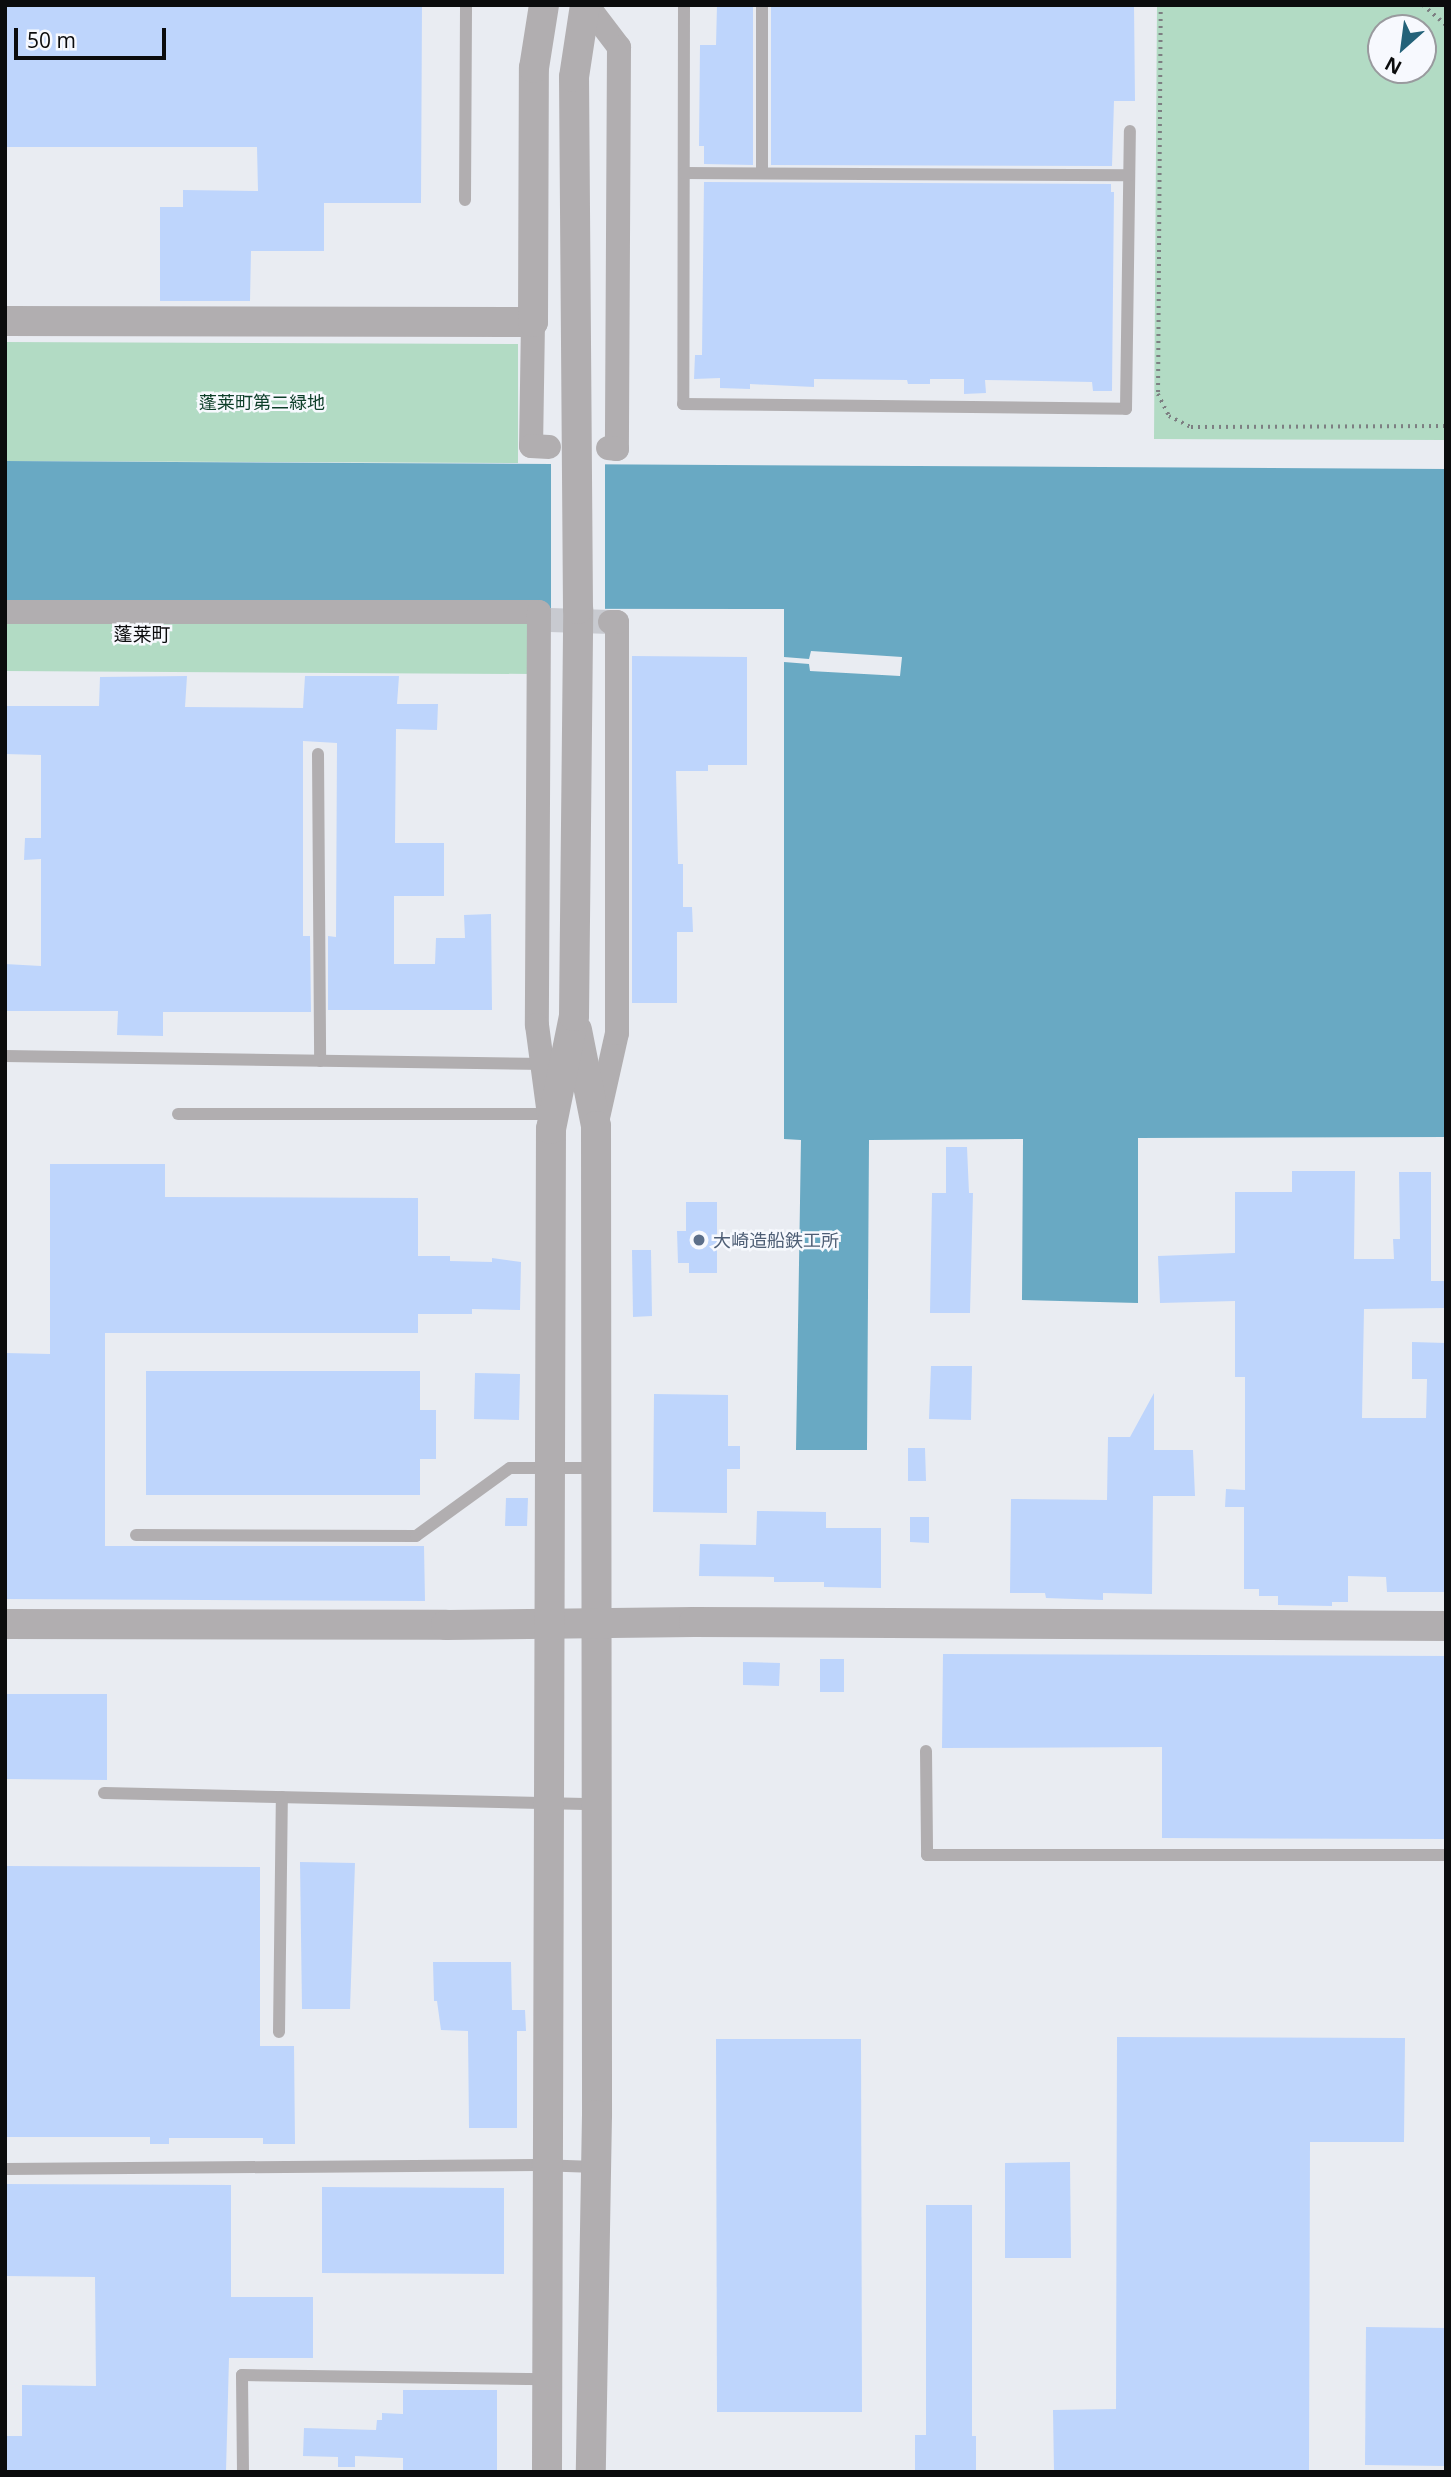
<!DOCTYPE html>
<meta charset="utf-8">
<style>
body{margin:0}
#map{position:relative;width:1451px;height:2477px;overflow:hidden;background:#e9ecf2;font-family:"Open Sans","Noto Sans JP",sans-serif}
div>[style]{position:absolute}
.green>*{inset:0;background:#b2dbc4}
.water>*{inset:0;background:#69a9c3}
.pier>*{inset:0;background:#e9ecf2}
.building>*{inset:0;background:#bed5fc}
.minor-tunnel>*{height:24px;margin-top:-12px;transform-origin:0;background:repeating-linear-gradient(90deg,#c8cad0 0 24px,transparent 0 36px)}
.path>*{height:3.5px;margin-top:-1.75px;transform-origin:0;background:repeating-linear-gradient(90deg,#7d7f82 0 2px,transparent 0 7px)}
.service>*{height:12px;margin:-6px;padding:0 6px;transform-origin:6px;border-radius:6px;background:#b1aeb0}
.minor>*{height:24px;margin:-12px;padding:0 12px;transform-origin:12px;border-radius:12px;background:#b1aeb0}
.tertiary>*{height:30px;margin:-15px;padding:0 15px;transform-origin:15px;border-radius:15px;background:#b1aeb0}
.dots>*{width:19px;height:19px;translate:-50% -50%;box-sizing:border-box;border:4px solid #f7f9fe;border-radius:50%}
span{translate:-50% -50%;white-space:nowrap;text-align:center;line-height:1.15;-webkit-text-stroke:5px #f7f9fe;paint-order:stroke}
.park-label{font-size:18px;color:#0d3e29}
.service-label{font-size:18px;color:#4e5e75}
.left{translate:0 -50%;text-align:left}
.neighbourhood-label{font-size:19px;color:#0b0c0d}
.frame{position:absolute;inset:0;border:7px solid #0b0c0d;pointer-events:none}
.north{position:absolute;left:1367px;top:14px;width:70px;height:70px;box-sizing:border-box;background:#f7f9fe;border:2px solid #999a9e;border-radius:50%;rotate:208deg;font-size:19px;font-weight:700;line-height:28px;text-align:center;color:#0b0c0d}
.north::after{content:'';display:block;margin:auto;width:24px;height:32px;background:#246279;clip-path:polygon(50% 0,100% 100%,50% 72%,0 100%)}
.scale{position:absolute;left:14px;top:28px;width:152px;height:32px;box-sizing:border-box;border:4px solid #0b0c0d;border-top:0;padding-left:9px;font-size:21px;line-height:24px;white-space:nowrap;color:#0b0c0d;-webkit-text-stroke:5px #f7f9fe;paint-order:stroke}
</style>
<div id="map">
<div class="green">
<i style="clip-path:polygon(evenodd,1157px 5px,1446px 5px,1446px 440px,1154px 439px,1157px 5px,1381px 28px,1423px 28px,1423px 70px,1381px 70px,1381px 28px)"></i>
<i style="clip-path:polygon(5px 342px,518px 344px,518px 463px,5px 461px)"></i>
<i style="clip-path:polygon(5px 619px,529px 623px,530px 674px,5px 671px)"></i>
</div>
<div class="water">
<i style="clip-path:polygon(5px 461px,1446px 469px,1446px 1137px,1138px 1138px,1138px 1303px,1022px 1300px,1023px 1139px,869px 1140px,867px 1450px,796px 1450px,801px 1140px,784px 1139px,784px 662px,809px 664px,810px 671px,900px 676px,902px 657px,811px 651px,809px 659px,784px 657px,784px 609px,5px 608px)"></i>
</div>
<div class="pier">
<i style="clip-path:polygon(551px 463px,605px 464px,605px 609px,551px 609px)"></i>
</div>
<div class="building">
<i style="clip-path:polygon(5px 5px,422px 5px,421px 203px,324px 203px,324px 251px,251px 251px,250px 301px,160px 301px,160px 207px,183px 207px,183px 190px,258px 191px,257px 147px,5px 147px)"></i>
<i style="clip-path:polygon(717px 5px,753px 5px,753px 165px,704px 164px,704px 146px,699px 146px,700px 45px,716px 45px)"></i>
<i style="clip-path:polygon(771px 5px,1134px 5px,1135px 101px,1114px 101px,1112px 166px,771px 165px)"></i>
<i style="clip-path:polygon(704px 182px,1111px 184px,1111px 192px,1114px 192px,1112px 391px,1093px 391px,1092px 382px,985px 380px,986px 393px,964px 394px,964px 379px,930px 379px,930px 384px,908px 384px,907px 380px,814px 379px,814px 387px,750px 384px,750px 389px,720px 388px,720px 378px,694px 379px,695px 355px,702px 355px)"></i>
<i style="clip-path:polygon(632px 656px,747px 657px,747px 765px,708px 765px,708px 771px,676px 771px,678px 864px,683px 864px,683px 907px,692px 907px,693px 932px,677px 932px,677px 1003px,632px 1003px)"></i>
<i style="clip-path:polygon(187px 676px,185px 707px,303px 708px,305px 676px,399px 676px,397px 704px,438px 704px,437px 730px,396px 729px,395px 843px,444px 843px,444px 896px,394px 896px,394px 964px,435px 964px,436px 938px,465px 938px,464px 915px,491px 914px,492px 1010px,328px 1010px,328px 936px,336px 937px,337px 743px,303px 741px,303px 936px,310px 936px,311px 1012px,163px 1012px,163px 1036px,117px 1035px,118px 1011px,5px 1011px,5px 964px,41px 966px,41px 859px,24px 860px,25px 838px,41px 838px,41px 755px,5px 754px,5px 706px,99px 706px,100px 677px)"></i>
<i style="clip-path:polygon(946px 1147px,967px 1147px,969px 1193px,973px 1193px,970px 1313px,930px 1313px,932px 1193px,946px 1193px)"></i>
<i style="clip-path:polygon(50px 1164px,165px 1164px,165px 1197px,418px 1198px,418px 1256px,450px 1256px,450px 1261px,492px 1262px,492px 1258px,521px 1262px,520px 1310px,472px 1309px,472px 1314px,418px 1314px,418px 1333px,105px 1333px,105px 1546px,424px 1546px,425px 1601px,5px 1599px,5px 1353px,50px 1354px)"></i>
<i style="clip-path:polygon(1292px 1171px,1355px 1171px,1354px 1259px,1394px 1259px,1393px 1239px,1400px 1239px,1399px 1172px,1431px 1172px,1431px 1281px,1445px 1281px,1445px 1308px,1364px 1309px,1362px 1418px,1426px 1418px,1427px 1379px,1412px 1379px,1412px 1342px,1445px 1343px,1446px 1592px,1387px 1592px,1386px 1577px,1348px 1576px,1348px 1602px,1332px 1602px,1332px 1606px,1278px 1605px,1278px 1596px,1259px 1596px,1259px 1589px,1244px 1589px,1244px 1507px,1225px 1507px,1226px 1489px,1245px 1490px,1245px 1377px,1235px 1377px,1235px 1301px,1160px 1303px,1158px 1256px,1235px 1253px,1235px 1192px,1292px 1192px)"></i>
<i style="clip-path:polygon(686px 1202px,717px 1202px,717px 1273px,689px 1273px,689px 1263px,678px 1263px,677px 1231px,686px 1231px)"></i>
<i style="clip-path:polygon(632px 1250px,651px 1250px,652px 1316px,633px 1317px)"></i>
<i style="clip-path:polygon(931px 1366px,972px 1366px,971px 1420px,929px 1419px)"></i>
<i style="clip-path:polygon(146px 1371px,420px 1371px,420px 1410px,436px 1410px,436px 1459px,420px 1459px,420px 1495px,146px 1495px)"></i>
<i style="clip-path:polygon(475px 1373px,520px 1374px,519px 1420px,474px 1419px)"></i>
<i style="clip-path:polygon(1154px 1393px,1154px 1450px,1193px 1450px,1195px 1496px,1153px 1496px,1152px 1594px,1103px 1593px,1103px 1600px,1046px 1598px,1045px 1593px,1010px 1593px,1011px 1499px,1107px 1500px,1108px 1437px,1130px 1437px)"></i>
<i style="clip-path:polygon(654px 1394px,728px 1395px,728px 1446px,740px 1446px,740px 1469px,727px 1469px,727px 1513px,653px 1512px)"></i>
<i style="clip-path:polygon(908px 1448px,925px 1448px,926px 1481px,908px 1481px)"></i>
<i style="clip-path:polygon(506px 1498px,528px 1498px,527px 1526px,505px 1526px)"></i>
<i style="clip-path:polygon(757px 1511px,826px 1512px,826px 1528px,881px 1528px,881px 1588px,824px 1587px,824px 1582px,774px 1582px,774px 1577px,699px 1576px,700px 1544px,756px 1545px)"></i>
<i style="clip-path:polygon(910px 1517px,929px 1517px,929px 1543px,910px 1542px)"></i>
<i style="clip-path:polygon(943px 1654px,1446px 1656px,1446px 1839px,1162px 1838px,1162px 1747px,942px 1748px)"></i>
<i style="clip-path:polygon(820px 1659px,844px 1659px,844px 1692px,820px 1692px)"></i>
<i style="clip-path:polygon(743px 1662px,780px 1663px,779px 1686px,743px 1685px)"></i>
<i style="clip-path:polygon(5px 1694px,107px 1694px,107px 1780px,5px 1779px)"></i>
<i style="clip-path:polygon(300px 1862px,355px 1863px,350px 2009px,302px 2009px)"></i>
<i style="clip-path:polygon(5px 1866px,260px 1867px,260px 2046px,294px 2046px,295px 2144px,263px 2144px,263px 2138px,169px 2138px,169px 2144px,150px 2144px,150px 2137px,5px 2137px)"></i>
<i style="clip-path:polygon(433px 1962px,511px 1962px,512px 2010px,525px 2010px,526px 2031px,517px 2031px,517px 2128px,469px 2128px,468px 2031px,441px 2030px,437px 2001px,434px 2001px)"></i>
<i style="clip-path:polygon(1117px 2037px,1405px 2038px,1404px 2142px,1310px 2142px,1309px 2472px,1054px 2472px,1053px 2410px,1116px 2409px)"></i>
<i style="clip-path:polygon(716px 2039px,861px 2039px,862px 2412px,717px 2412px)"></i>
<i style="clip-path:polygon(1070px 2162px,1071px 2258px,1005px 2258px,1005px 2163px)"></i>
<i style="clip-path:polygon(5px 2184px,231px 2185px,231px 2297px,313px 2297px,313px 2358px,229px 2358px,226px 2472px,5px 2472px,5px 2436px,22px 2436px,22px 2385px,96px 2386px,95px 2277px,5px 2276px)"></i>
<i style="clip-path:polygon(322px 2187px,504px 2188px,504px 2274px,322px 2273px)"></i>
<i style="clip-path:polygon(926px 2205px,972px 2205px,972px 2436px,976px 2436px,976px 2472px,915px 2472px,915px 2435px,926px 2435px)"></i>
<i style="clip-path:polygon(1366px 2327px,1446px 2328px,1446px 2466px,1365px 2465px)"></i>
<i style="clip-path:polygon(403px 2390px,497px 2390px,497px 2472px,403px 2472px,403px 2458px,355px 2456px,355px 2467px,338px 2467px,338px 2457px,303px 2456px,304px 2428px,376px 2430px,377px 2420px,382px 2420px,382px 2413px,403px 2414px)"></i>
</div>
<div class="minor-tunnel">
<i style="left:550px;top:620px;width:60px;rotate:1.9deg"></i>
</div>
<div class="path">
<i style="left:1161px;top:5px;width:389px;rotate:90.4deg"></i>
<i style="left:1158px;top:394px;width:25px;rotate:63deg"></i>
<i style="left:1169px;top:416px;width:25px;rotate:27deg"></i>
<i style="left:1191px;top:427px;width:255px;rotate:-0.2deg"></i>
<i style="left:1423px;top:5px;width:30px;rotate:41deg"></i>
</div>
<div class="service">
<i style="left:684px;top:5px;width:399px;rotate:90.1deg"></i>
<i style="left:683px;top:404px;width:443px;rotate:0.6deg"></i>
<i style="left:1126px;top:409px;width:278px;rotate:-89.2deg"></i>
<i style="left:762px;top:5px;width:168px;rotate:90deg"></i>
<i style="left:684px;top:173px;width:445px;rotate:0.3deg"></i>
<i style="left:465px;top:200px;width:195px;rotate:-89.7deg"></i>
<i style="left:318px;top:754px;width:307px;rotate:89.6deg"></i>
<i style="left:5px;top:1056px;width:540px;rotate:0.85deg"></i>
<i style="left:178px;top:1114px;width:373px"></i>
<i style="left:136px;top:1535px;width:280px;rotate:0.2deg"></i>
<i style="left:416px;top:1536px;width:116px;rotate:-35.9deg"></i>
<i style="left:510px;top:1468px;width:86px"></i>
<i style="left:926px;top:1751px;width:104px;rotate:89.4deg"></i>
<i style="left:927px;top:1855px;width:519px"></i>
<i style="left:104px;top:1793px;width:492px;rotate:1.3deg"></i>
<i style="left:279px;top:2032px;width:235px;rotate:-89.3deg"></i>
<i style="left:5px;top:2169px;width:532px;rotate:-0.43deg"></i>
<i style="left:537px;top:2165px;width:59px;rotate:1.9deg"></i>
<i style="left:243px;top:2472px;width:97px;rotate:-90.6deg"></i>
<i style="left:242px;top:2375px;width:305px;rotate:0.8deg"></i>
</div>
<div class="minor">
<i style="left:587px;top:5px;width:53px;rotate:52.7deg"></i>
<i style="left:619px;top:47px;width:402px;rotate:90.3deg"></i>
<i style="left:617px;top:449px;width:9px;rotate:-174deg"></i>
<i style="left:533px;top:322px;width:124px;rotate:90.9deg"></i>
<i style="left:531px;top:446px;width:18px;rotate:3deg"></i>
<i style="left:5px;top:612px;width:534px"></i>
<i style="left:539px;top:612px;width:413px;rotate:90.3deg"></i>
<i style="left:537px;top:1025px;width:91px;rotate:82.4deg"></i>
<i style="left:597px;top:1122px;width:91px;rotate:-77.3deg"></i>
<i style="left:617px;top:1033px;width:411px;rotate:-90deg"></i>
<i style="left:617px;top:622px;width:7px;rotate:180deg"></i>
</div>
<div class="tertiary">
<i style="left:5px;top:321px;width:528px;rotate:0.11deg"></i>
<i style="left:533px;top:322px;width:254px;rotate:-89.8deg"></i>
<i style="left:534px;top:68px;width:64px;rotate:-81deg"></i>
<i style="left:577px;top:1030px;width:98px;rotate:78.8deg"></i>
<i style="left:596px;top:1126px;width:989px;rotate:89.94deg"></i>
<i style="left:597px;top:2115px;width:357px;rotate:91deg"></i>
<i style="left:5px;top:1624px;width:441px;rotate:0.1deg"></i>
<i style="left:446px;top:1625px;width:248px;rotate:-0.7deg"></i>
<i style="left:694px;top:1622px;width:752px;rotate:0.3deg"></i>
<i style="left:547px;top:2472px;width:1343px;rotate:-89.83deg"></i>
<i style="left:551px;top:1129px;width:115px;rotate:-78.5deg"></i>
<i style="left:574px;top:1016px;width:407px;rotate:-89.4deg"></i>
<i style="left:578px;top:609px;width:532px;rotate:-90.43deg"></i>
<i style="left:574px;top:77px;width:73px;rotate:-81.3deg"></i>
</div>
<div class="dots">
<i style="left:699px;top:1240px;background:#5c6f8a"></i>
</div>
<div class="park-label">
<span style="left:262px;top:402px">蓬莱町第二緑地</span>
</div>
<div class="service-label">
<span class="left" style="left:713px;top:1240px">大崎造船鉄工所</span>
</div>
<div class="neighbourhood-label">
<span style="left:142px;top:635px">蓬莱町</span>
</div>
<div class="frame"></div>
<div class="north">N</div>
<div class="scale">50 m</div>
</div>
